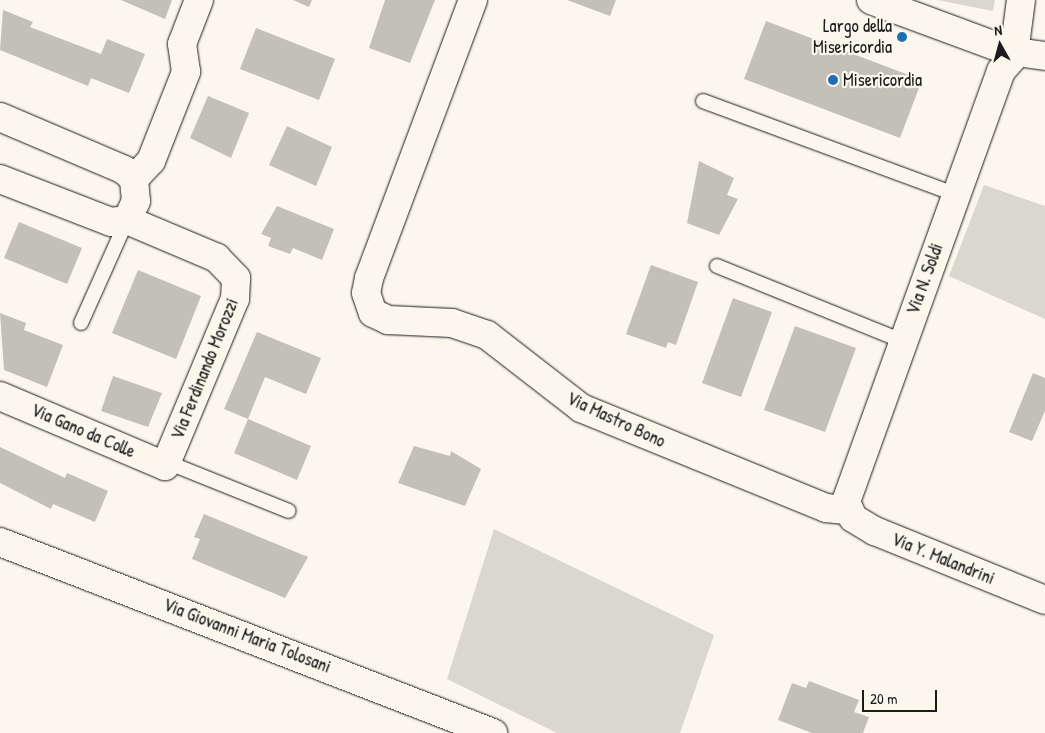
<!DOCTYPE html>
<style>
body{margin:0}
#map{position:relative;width:1045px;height:733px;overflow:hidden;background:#fbf7ec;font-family:"Patrick Hand",sans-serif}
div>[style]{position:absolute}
.green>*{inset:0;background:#dad7ce}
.building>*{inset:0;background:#c3c0b8}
.roads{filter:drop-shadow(0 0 1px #1c1c1c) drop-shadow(0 0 1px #1c1c1c)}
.service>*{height:14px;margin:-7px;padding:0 7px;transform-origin:7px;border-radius:7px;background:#fbf7ec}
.minor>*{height:28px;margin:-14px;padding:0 14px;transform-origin:14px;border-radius:14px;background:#fbf7ec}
.tertiary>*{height:28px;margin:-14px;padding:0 14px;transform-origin:14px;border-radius:14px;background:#fbf7ec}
.dots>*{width:14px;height:14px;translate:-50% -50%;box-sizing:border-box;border:2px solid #fbf7ec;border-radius:50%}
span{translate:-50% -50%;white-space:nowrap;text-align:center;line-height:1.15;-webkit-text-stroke:4.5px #fbf7ec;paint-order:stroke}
.poi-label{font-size:18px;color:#1c1c1c}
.right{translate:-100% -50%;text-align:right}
.left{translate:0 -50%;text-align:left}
.street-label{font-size:18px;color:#1c1c1c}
.north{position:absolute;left:975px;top:20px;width:50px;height:50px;-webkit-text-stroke:4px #fbf7ec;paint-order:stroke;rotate:353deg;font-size:14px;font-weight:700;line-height:20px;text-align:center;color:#1c1c1c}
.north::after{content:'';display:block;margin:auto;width:18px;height:22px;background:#1c1c1c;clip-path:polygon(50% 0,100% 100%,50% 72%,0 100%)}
.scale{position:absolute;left:862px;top:690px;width:75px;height:22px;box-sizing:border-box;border:2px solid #1c1c1c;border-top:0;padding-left:6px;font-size:15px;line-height:18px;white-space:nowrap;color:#1c1c1c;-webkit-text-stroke:4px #fbf7ec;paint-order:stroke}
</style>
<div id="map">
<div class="green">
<i style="clip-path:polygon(937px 0,995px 0,993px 11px)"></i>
<i style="clip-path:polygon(984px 185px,1045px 206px,1045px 319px,949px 276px)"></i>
<i style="clip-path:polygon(494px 529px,714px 635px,680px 733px,557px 733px,447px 679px)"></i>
</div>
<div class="building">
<i style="clip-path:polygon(121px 0,172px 0,165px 19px)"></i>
<i style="clip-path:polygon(293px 0,312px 0,309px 7px)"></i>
<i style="clip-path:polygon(385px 0,435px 0,410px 63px,369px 48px)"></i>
<i style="clip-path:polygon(567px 0,616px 0,610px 16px)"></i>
<i style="clip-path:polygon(3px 10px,33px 22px,30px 27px,101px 54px,107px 39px,145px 54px,129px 93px,91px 78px,88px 86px,0 50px)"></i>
<i style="clip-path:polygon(766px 21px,922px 80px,900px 138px,744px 79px)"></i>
<i style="clip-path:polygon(256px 28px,335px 59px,319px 100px,240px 69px)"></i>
<i style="clip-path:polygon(208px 96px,249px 113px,231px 158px,190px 138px)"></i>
<i style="clip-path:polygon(287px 126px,332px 147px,316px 186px,269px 165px)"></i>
<i style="clip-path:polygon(699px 161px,734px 178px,727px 195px,738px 199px,719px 235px,687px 223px)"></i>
<i style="clip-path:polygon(277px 206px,334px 229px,322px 260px,293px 248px,290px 254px,268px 246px,271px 238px,261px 234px)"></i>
<i style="clip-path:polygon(19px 222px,82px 248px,67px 284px,4px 258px)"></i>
<i style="clip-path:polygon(651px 265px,698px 282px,676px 345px,668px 342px,666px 348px,626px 334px)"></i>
<i style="clip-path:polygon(138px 270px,201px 296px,176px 359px,112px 333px)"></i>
<i style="clip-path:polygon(733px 298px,772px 312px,741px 397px,702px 383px)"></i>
<i style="clip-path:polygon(0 313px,26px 323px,24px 330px,63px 345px,47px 387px,4px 370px)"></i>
<i style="clip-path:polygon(795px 326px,856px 348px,825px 432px,764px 410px)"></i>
<i style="clip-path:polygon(257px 332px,321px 358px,306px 394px,265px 377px,248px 419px,224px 409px)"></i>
<i style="clip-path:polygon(1033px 373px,1045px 378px,1045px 411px,1032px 441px,1009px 432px)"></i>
<i style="clip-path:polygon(113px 376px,162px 393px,148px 427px,101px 411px)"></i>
<i style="clip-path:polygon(248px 419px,311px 446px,297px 480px,234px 453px)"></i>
<i style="clip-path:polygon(414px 446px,450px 456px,451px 451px,481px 469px,465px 506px,398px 483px)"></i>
<i style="clip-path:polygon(0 447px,65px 478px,67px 473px,108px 491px,95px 522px,53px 504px,51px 509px,0 483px)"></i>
<i style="clip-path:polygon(204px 514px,308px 557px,285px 598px,192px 559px,200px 539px,194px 537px)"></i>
<i style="clip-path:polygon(809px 681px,859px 700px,854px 712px,869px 717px,863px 733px,812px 733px,778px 720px,792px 683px,806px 688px)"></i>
</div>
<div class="roads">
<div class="service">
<i style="left:703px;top:101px;width:269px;rotate:20.3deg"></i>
<i style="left:717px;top:266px;width:201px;rotate:22deg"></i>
<i style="left:81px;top:323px;width:113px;rotate:-65.9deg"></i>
<i style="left:167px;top:462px;width:131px;rotate:21.9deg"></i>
</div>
<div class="minor">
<i style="left:473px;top:0;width:297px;rotate:110.5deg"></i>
<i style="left:369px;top:278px;width:15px;rotate:101deg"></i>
<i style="left:366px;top:293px;width:21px;rotate:71deg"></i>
<i style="left:373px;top:313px;width:17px;rotate:25deg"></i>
<i style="left:388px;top:320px;width:64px;rotate:2.7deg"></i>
<i style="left:452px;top:323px;width:37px;rotate:19deg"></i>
<i style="left:487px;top:335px;width:119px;rotate:37.8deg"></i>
<i style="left:581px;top:408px;width:265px;rotate:22.2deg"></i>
<i style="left:826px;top:508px;width:20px;rotate:6deg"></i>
<i style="left:871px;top:0;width:153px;rotate:20.3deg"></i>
<i style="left:1014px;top:53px;width:53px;rotate:-82.5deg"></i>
<i style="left:1045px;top:56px;width:27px;rotate:-172deg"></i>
<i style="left:1018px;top:52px;width:25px;rotate:132deg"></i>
<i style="left:1001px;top:71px;width:458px;rotate:109.8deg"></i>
<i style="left:846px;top:502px;width:17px;rotate:66deg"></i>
<i style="left:853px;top:518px;width:26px;rotate:31deg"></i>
<i style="left:875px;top:531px;width:183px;rotate:22.1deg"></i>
<i style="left:0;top:117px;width:135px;rotate:23.1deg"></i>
<i style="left:124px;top:170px;width:13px;rotate:42deg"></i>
<i style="left:134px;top:179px;width:22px;rotate:85deg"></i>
<i style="left:136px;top:201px;width:21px;rotate:115deg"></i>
<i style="left:127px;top:220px;width:16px;rotate:173deg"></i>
<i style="left:111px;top:222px;width:119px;rotate:-158.8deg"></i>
<i style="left:134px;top:179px;width:25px;rotate:-47deg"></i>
<i style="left:151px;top:161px;width:96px;rotate:-68.5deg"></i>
<i style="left:186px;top:72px;width:28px;rotate:-98deg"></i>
<i style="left:182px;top:44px;width:47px;rotate:-68.9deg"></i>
<i style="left:0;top:396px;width:179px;rotate:23deg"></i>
<i style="left:165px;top:466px;width:181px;rotate:-67.3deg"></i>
<i style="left:235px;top:299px;width:21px;rotate:-87deg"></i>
<i style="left:236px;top:278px;width:28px;rotate:-134deg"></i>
<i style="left:217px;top:258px;width:98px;rotate:-157.1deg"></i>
</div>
<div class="tertiary">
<i style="left:0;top:542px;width:529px;rotate:21.18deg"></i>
</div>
</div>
<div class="dots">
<i style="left:902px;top:37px;background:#1f6fb2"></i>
<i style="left:833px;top:80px;background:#1f6fb2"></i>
</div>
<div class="poi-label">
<span class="right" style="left:892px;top:37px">Largo della<br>Misericordia</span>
<span class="left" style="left:843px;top:80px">Misericordia</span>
</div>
<div class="street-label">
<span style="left:925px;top:279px;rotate:-70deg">Via N. Soldi</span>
<span style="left:205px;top:369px;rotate:-68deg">Via Ferdinando Morozzi</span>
<span style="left:616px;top:420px;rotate:25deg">Via Mastro Bono</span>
<span style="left:83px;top:431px;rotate:23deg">Via Gano da Colle</span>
<span style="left:943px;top:559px;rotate:22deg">Via Y. Malandrini</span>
<span style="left:247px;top:636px;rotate:21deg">Via Giovanni Maria Tolosani</span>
</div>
<div class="north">N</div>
<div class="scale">20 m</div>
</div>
